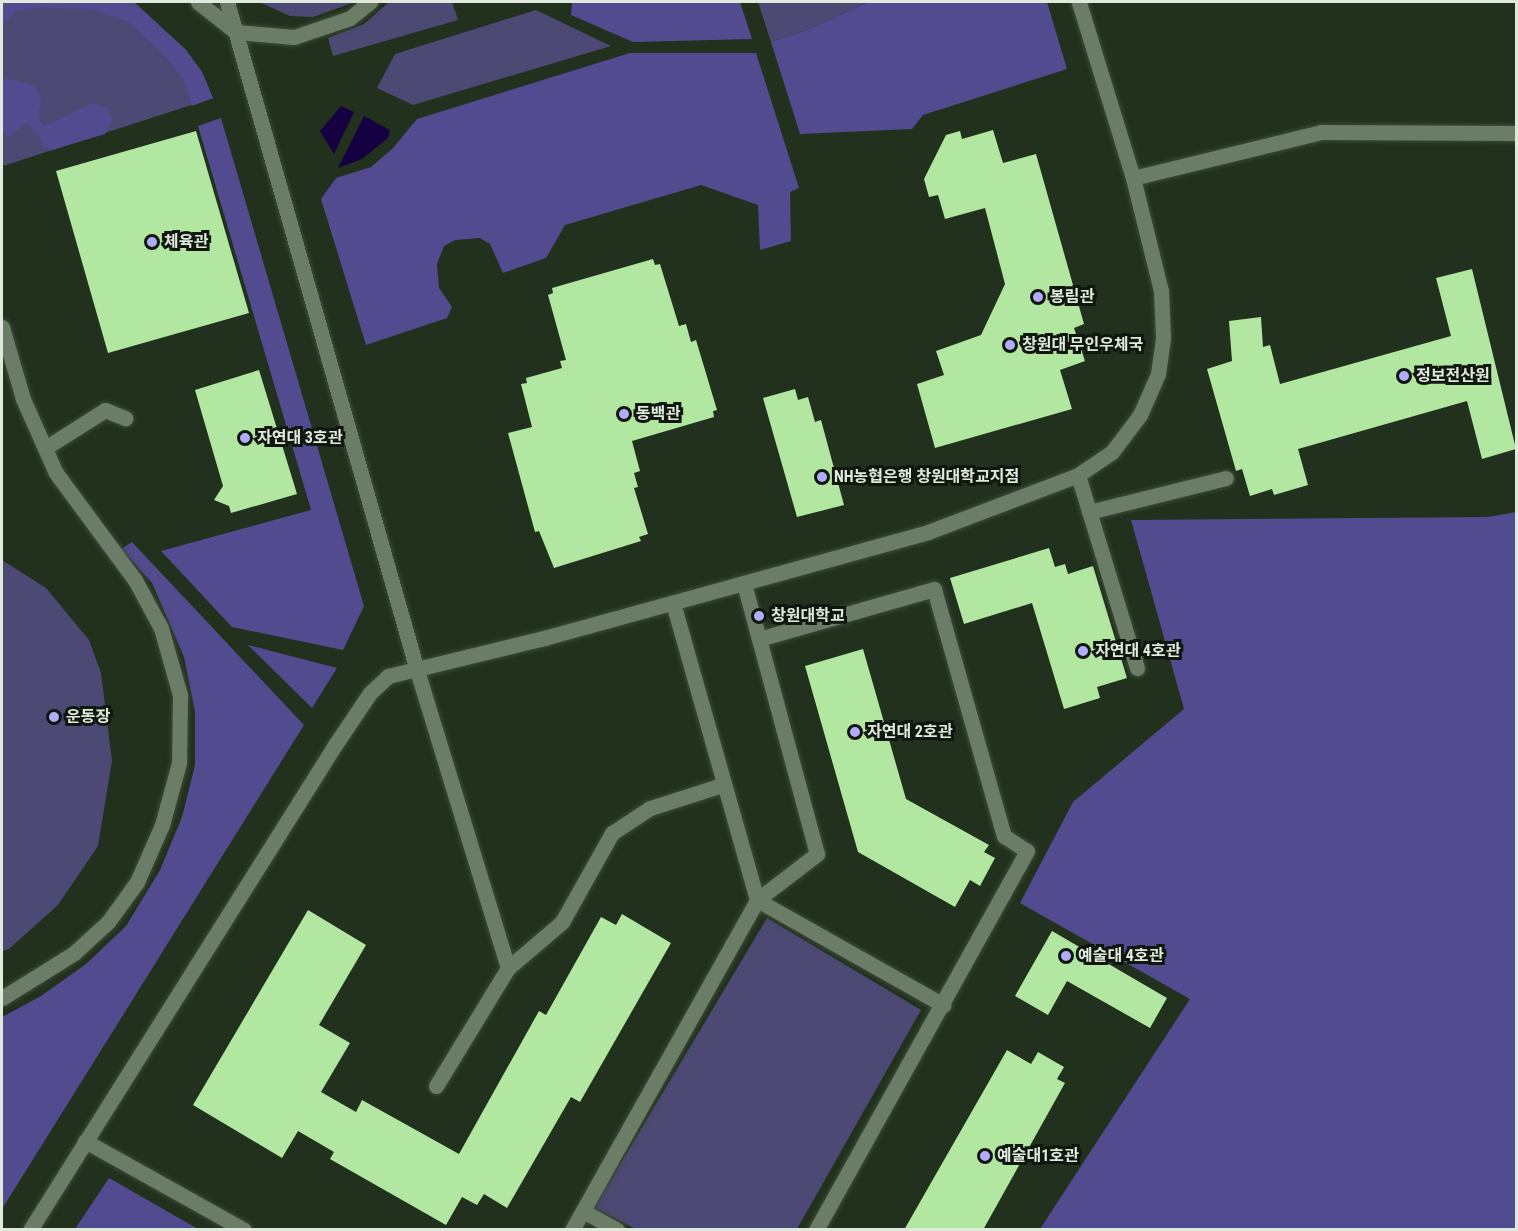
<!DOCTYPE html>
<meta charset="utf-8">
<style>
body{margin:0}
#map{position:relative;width:1518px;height:1231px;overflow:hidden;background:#21311d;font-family:"Roboto Condensed","Noto Sans KR",sans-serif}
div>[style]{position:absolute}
.green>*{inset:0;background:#4c4974}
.forest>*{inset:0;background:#524b8f}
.water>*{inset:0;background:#150141}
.building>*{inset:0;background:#b1e7a1}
.roads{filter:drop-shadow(0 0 2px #3d4b39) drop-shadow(0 0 2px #3d4b39)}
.minor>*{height:15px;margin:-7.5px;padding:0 7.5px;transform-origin:7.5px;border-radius:7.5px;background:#6b7d66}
.dots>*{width:16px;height:16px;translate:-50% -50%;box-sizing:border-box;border:3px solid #10170e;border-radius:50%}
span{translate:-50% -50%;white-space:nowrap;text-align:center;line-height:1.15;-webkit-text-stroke:6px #10170e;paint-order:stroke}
.poi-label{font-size:16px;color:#dfe9dc;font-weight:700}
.left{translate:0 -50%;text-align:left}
.frame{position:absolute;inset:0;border:3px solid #dfe9dc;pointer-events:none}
</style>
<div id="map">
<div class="green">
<i style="clip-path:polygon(2px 2px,134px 2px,186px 50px,202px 72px,213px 98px,3px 166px)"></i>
<i style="clip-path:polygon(259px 2px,355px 2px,313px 17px,290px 16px)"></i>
<i style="clip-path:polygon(389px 2px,452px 2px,458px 20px,333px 56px,328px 38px,364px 24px)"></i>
<i style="clip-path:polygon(758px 2px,868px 2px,812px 28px,771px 42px)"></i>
<i style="clip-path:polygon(536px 10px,611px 46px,413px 105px,377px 88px,395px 54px)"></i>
<i style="clip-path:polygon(2px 560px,46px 588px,89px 640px,101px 673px,112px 761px,98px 846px,58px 905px,9px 949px,2px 951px)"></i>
<i style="clip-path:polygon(767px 918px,921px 1010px,797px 1229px,636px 1229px,594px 1208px)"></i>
</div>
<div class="forest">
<i style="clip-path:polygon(2px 2px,134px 2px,186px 50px,202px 72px,213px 98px,192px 106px,184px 80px,163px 54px,128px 22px,95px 10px,42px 7px,16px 11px,2px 25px)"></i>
<i style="clip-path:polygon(572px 2px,740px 2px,752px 39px,633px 42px,571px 15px)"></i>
<i style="clip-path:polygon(868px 2px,1047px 2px,1067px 69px,923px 115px,912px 129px,800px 134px,771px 42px,812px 28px)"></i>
<i style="clip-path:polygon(630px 53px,756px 53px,799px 188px,790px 192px,791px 241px,760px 250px,758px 205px,701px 185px,565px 225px,546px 258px,503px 273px,490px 244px,480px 238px,455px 240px,444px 246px,437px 264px,439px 288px,452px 307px,447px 318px,366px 345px,321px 199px,336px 178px,371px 167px,393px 148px,417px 119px)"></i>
<i style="clip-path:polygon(2px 78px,36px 85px,41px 100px,38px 116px,43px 127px,92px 103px,108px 108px,113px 119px,105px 134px,52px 150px,43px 146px,40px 137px,27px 123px,7px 137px,2px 131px)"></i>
<i style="clip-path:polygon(221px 118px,364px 606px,343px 650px,232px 627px,161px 551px,311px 510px,198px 126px)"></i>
<i style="clip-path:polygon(1516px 512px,1516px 1229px,1040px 1229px,1190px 999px,1020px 903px,1073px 802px,1184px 709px,1131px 520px,1488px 517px)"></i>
<i style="clip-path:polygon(132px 542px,304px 725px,2px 1209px,2px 1017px,41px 996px,86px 964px,126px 926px,160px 870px,182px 817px,195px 765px,195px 712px,184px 657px,152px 583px,121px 549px)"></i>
<i style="clip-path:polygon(248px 645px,337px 668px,312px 708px)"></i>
<i style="clip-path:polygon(109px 1178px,198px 1229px,75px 1229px)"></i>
</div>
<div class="water">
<i style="clip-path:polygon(341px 106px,354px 112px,334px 154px,320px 131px)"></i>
<i style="clip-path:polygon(364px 116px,390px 130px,388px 138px,362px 159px,338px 168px)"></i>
</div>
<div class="building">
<i style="clip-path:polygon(993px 130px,1003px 163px,1036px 154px,1084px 324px,1074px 328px,1085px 361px,1060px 370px,1072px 409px,935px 448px,917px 384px,944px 375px,936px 351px,981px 335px,1005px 284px,985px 208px,945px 219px,938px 195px,929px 197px,924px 179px,946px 135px,960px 131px,962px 139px)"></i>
<i style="clip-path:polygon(196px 131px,249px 313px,108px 353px,56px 171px)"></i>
<i style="clip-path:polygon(653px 259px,655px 265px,660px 264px,679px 326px,686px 324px,691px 342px,696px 340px,717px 410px,713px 411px,714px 417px,632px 441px,640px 471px,634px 473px,638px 487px,634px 488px,648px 534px,639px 537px,641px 541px,554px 568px,539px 531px,535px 532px,508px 433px,532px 427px,521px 384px,527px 383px,526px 378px,562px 368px,560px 361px,566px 360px,548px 295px,553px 293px,552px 288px)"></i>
<i style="clip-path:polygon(1472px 269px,1516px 449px,1482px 459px,1467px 401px,1298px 449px,1308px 485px,1274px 495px,1272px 489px,1250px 496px,1242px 469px,1236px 471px,1207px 369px,1232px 361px,1229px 321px,1261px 317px,1263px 347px,1270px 345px,1280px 384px,1451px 336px,1436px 278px)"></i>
<i style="clip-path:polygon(259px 370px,297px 494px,231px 513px,229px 506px,214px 500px,223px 486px,195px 390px)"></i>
<i style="clip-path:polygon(795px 389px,798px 400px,808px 397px,815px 422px,821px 420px,844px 505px,797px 517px,763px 398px)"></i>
<i style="clip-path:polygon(1049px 548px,1055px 567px,1065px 564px,1068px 574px,1093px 566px,1127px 678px,1097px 687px,1100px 698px,1064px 709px,1032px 603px,964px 624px,950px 578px)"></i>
<i style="clip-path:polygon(863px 649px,906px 799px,989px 845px,984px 852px,995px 858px,980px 886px,970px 880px,955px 907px,858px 852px,805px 666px)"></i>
<i style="clip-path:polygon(308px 910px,366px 945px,319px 1025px,350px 1043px,321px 1092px,356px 1112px,362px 1100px,459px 1154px,539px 1011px,546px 1015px,601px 917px,616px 925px,622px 914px,671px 943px,580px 1102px,571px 1097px,507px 1208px,484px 1194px,477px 1205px,462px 1197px,446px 1225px,330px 1159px,334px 1152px,298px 1131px,282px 1158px,193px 1105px)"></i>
<i style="clip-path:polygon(1052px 931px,1167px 998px,1150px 1028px,1067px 981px,1048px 1015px,1015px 996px)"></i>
<i style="clip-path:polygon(1007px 1050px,1031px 1064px,1038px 1052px,1064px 1067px,1057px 1079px,1065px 1083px,983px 1230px,904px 1230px)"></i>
</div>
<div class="roads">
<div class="minor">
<i style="left:198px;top:2px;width:48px;rotate:38.3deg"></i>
<i style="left:236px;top:32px;width:58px;rotate:4.9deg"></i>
<i style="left:294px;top:37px;width:59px;rotate:-18.7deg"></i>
<i style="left:350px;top:18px;width:26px;rotate:-39deg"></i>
<i style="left:227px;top:2px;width:691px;rotate:74.13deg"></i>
<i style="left:416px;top:667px;width:315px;rotate:73deg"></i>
<i style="left:1133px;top:178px;width:194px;rotate:-13.7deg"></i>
<i style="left:1321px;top:132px;width:195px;rotate:0.3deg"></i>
<i style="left:2px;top:327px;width:75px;rotate:73.7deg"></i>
<i style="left:23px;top:399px;width:81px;rotate:66deg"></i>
<i style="left:56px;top:473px;width:133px;rotate:53.6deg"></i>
<i style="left:135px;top:580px;width:55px;rotate:61.6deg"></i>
<i style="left:161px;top:628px;width:70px;rotate:74.2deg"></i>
<i style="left:180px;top:695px;width:68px;rotate:90.8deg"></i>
<i style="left:179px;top:763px;width:64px;rotate:105.3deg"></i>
<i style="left:162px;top:825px;width:62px;rotate:113.7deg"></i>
<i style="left:137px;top:882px;width:49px;rotate:125.9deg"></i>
<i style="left:108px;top:922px;width:46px;rotate:137.6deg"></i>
<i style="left:74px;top:953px;width:85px;rotate:148deg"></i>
<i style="left:45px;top:448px;width:71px;rotate:-32.3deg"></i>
<i style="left:105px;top:410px;width:22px;rotate:22deg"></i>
<i style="left:1078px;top:475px;width:202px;rotate:73deg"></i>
<i style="left:1089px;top:512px;width:141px;rotate:-13.9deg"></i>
<i style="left:673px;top:603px;width:309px;rotate:74.2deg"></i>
<i style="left:757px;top:900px;width:214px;rotate:29.4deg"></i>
<i style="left:759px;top:639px;width:182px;rotate:-15.9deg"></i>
<i style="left:934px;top:589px;width:257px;rotate:74.2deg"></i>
<i style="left:1004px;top:836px;width:27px;rotate:33deg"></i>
<i style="left:1027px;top:851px;width:434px;rotate:119.1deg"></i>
<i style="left:436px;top:1086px;width:138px;rotate:-58.6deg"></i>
<i style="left:508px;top:968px;width:71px;rotate:-40.4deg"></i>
<i style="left:562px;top:922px;width:102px;rotate:-60.7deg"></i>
<i style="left:612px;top:833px;width:45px;rotate:-33.3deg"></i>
<i style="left:650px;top:808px;width:76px;rotate:-17.7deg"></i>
<i style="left:85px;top:1141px;width:182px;rotate:29.2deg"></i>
<i style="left:583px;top:1211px;width:39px;rotate:29deg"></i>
<i style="left:30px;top:1230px;width:573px;rotate:-57.84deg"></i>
<i style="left:335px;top:745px;width:63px;rotate:-56.1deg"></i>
<i style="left:370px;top:693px;width:25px;rotate:-43deg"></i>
<i style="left:388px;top:676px;width:161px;rotate:-13.7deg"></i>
<i style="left:544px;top:638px;width:398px;rotate:-15.4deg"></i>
<i style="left:928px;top:532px;width:160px;rotate:-20.8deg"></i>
<i style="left:1078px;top:475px;width:41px;rotate:-34.1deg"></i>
<i style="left:1112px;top:452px;width:46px;rotate:-52.9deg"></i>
<i style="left:1140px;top:415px;width:45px;rotate:-66.3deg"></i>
<i style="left:1158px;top:374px;width:36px;rotate:-82deg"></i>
<i style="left:1163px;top:338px;width:47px;rotate:-92.4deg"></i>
<i style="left:1161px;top:291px;width:116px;rotate:-103.9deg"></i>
<i style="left:1133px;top:178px;width:184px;rotate:-107.1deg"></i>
<i style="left:572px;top:1230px;width:378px;rotate:-60.7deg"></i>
<i style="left:757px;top:900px;width:76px;rotate:-37.5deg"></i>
<i style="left:817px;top:854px;width:281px;rotate:-105.1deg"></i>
</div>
</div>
<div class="dots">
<i style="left:152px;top:242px;background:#b1adfa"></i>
<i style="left:1038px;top:297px;background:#b1adfa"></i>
<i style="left:1010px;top:345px;background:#b1adfa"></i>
<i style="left:1404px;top:376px;background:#b1adfa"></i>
<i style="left:624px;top:414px;background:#b1adfa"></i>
<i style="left:245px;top:438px;background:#b1adfa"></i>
<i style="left:822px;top:477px;background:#b1adfa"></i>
<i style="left:759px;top:616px;background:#b1adfa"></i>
<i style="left:1083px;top:651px;background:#b1adfa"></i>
<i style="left:54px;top:717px;background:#b1adfa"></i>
<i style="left:855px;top:732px;background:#b1adfa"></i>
<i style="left:1066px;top:956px;background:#b1adfa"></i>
<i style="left:985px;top:1156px;background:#b1adfa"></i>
</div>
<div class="poi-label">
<span class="left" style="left:164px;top:242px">체육관</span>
<span class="left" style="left:1050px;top:297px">봉림관</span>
<span class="left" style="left:1022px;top:345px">창원대 무인우체국</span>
<span class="left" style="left:1416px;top:376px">정보전산원</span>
<span class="left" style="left:636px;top:414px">동백관</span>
<span class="left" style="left:257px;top:438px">자연대 3호관</span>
<span class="left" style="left:834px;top:477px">NH농협은행 창원대학교지점</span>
<span class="left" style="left:771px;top:616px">창원대학교</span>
<span class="left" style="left:1095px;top:651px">자연대 4호관</span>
<span class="left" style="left:66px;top:717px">운동장</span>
<span class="left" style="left:867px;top:732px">자연대 2호관</span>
<span class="left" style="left:1078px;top:956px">예술대 4호관</span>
<span class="left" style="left:997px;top:1156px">예술대1호관</span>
</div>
<div class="frame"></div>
</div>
